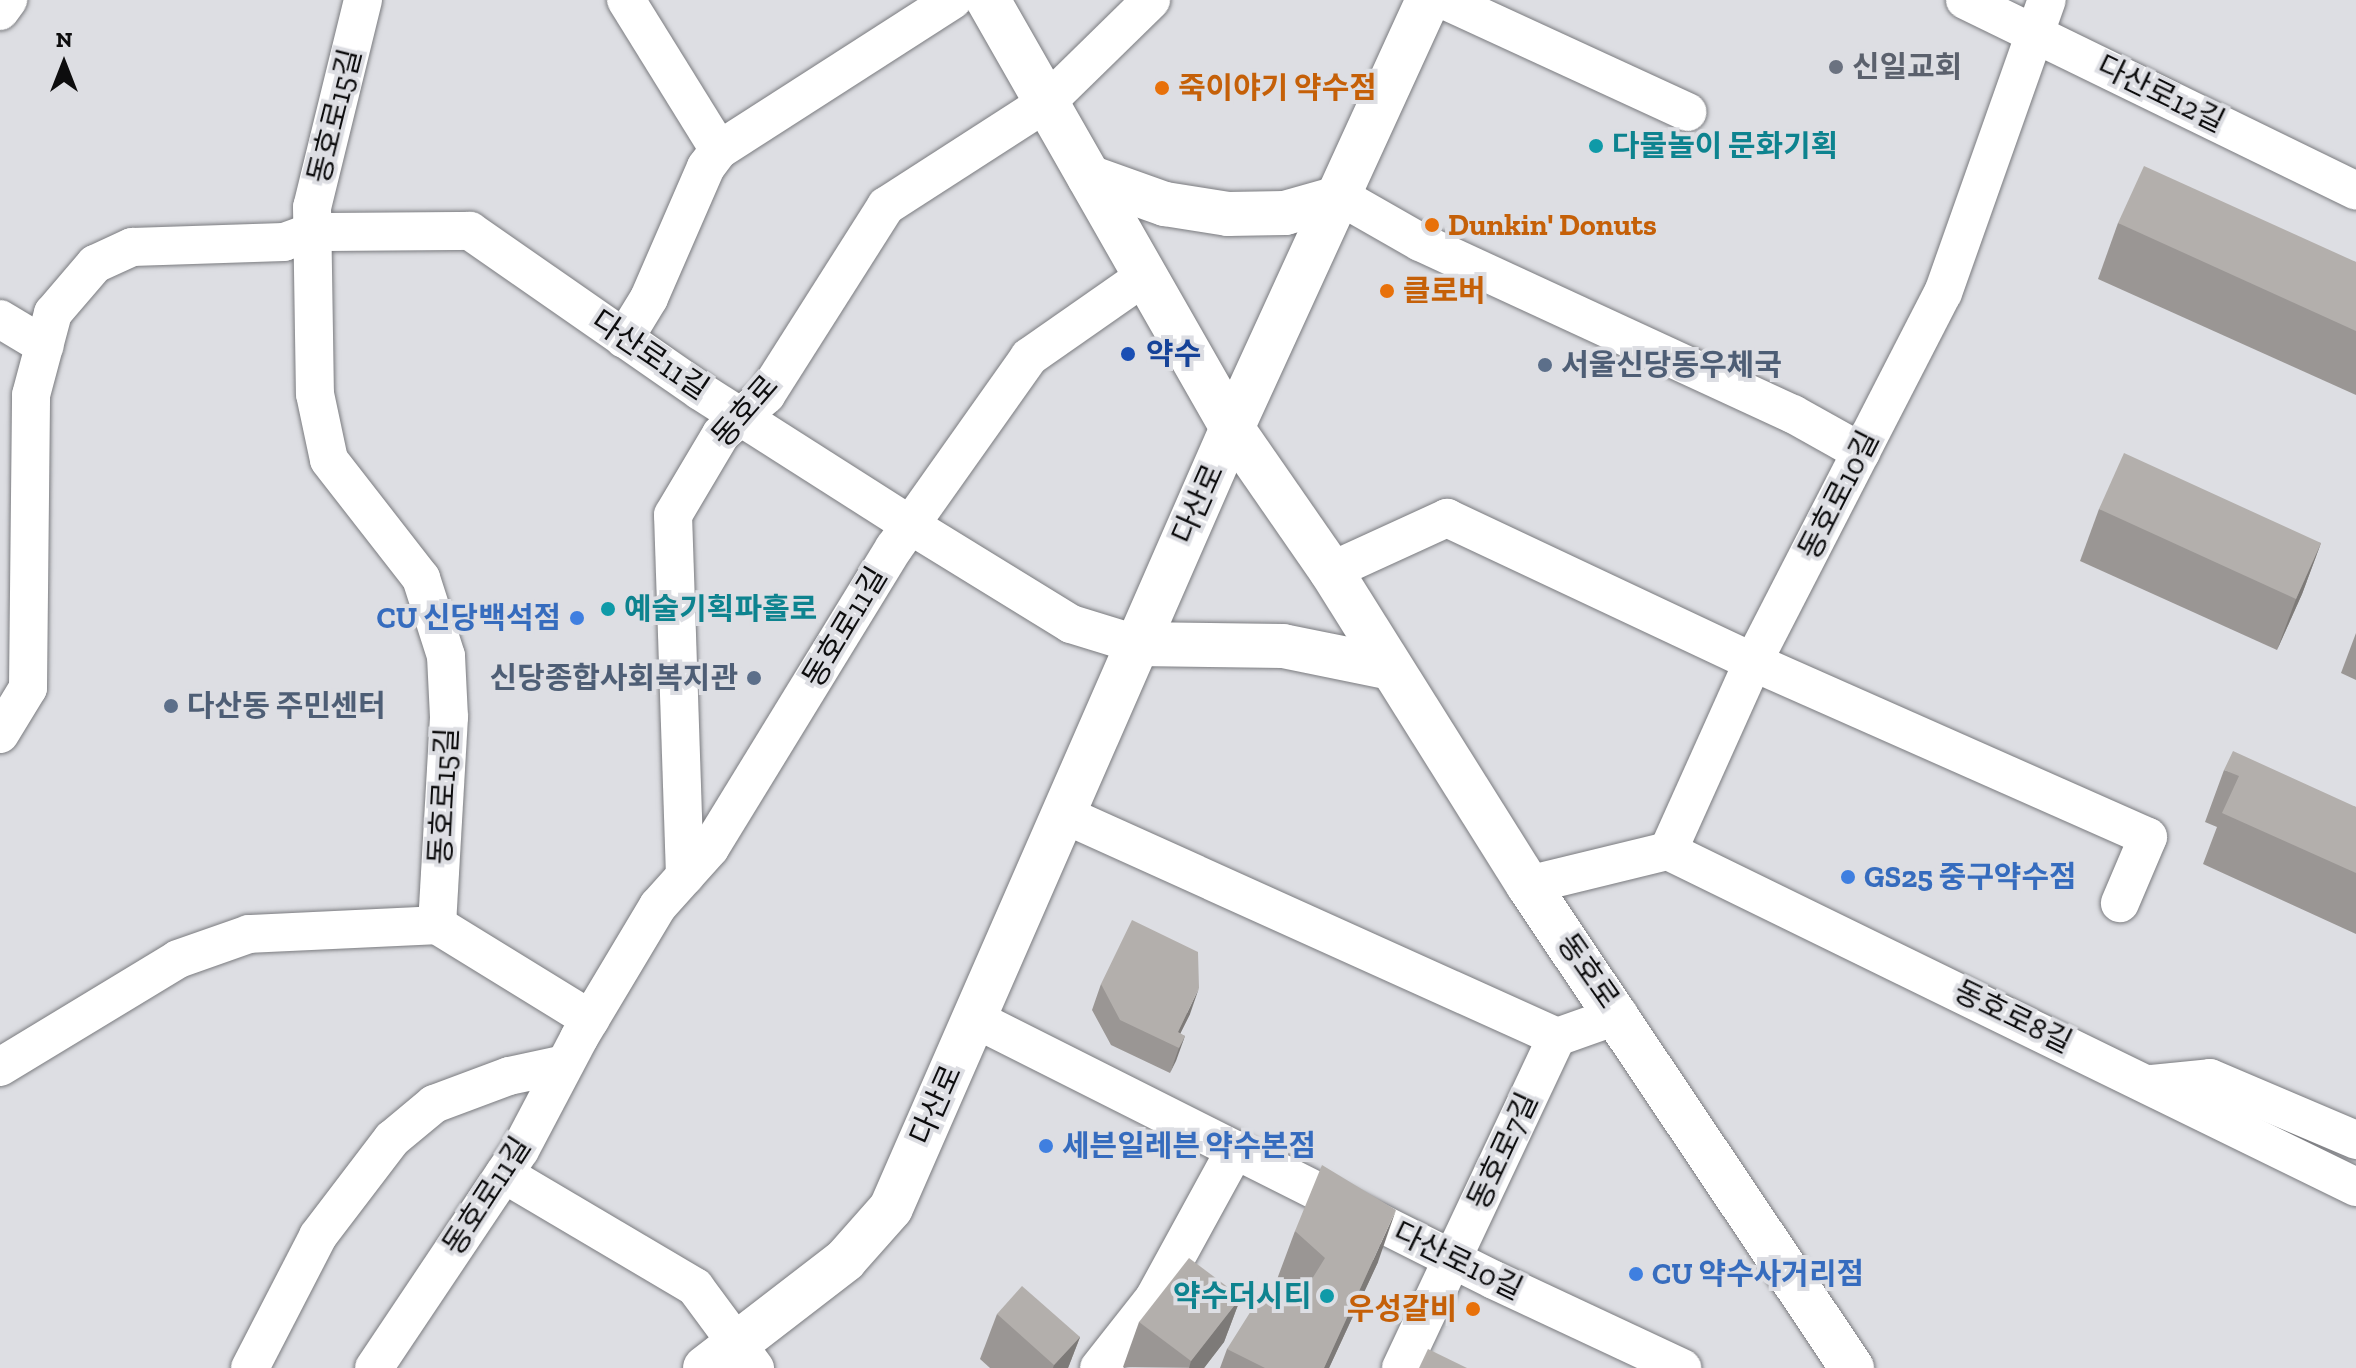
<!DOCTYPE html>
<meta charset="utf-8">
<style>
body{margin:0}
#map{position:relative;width:2356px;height:1368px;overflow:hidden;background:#dddee3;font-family:"Zilla Slab","Noto Sans KR",serif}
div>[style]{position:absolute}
.roads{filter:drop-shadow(0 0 2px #7a7b7f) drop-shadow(0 0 2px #7a7b7f)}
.minor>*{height:38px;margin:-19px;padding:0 19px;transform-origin:19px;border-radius:19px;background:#fff}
.secondary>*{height:44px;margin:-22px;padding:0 22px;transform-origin:22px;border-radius:22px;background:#fff}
.primary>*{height:44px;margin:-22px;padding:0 22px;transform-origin:22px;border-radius:22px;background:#fff}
.wall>*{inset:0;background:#9a9694}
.shaded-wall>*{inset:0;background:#7d7a78}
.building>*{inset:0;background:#b3afac}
.dots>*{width:22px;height:22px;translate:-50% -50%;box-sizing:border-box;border:4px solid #dddee3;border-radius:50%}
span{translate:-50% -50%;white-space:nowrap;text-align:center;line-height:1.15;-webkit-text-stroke:8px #dddee3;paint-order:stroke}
.worship-label{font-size:30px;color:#5b616d;font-weight:700}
.left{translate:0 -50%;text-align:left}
.food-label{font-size:30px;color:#c56008;font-weight:700}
.right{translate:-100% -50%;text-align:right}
.street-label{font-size:30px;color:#0d0d0e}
.culture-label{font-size:30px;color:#0d838f;font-weight:700}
.transit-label{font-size:30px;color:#164399;font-weight:700}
.service-label{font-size:30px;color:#4e5e75;font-weight:700}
.shop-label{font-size:30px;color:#366cbe;font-weight:700}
.north{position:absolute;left:24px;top:24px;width:80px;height:80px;-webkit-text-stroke:6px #dddee3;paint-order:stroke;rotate:0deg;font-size:22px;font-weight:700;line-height:32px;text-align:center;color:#0d0d0e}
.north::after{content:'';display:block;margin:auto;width:28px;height:36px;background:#0d0d0e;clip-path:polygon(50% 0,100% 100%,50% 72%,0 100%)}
</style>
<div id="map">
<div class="roads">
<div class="minor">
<i style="left:363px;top:0;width:213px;rotate:103.8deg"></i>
<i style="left:312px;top:207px;width:187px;rotate:89.1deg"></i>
<i style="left:315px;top:394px;width:67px;rotate:78deg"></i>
<i style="left:329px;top:460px;width:150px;rotate:52.1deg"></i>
<i style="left:421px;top:578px;width:82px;rotate:72.2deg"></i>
<i style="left:446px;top:656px;width:61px;rotate:87.2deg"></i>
<i style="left:449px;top:717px;width:208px;rotate:93.3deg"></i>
<i style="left:626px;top:0;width:176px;rotate:58.2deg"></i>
<i style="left:1444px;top:0;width:268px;rotate:24.7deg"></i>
<i style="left:1965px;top:0;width:435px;rotate:26deg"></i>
<i style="left:0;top:11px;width:14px;rotate:-54deg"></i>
<i style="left:1341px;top:197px;width:91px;rotate:29.7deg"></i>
<i style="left:1420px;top:242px;width:411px;rotate:24.8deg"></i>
<i style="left:1793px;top:414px;width:78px;rotate:29.2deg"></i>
<i style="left:0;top:319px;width:52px;rotate:31deg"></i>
<i style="left:624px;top:339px;width:48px;rotate:-58.6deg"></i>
<i style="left:649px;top:298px;width:143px;rotate:-66.5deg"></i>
<i style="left:706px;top:167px;width:21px;rotate:-53deg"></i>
<i style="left:719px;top:150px;width:278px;rotate:-32.7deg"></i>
<i style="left:1331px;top:571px;width:128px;rotate:-24.6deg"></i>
<i style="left:1447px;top:518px;width:338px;rotate:25.2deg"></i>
<i style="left:1753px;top:662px;width:432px;rotate:23.9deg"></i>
<i style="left:2148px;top:837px;width:72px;rotate:113deg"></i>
<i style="left:0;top:734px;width:54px;rotate:-58.7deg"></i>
<i style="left:28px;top:688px;width:293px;rotate:-89.4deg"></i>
<i style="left:31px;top:395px;width:85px;rotate:-75deg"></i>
<i style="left:53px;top:313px;width:65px;rotate:-49.4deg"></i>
<i style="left:95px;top:264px;width:41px;rotate:-24.7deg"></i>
<i style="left:132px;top:247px;width:152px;rotate:-1.9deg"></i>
<i style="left:284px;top:242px;width:30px;rotate:-20deg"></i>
<i style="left:312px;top:232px;width:158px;rotate:-0.4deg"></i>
<i style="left:470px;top:231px;width:280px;rotate:34.8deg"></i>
<i style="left:700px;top:391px;width:249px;rotate:32.5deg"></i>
<i style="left:910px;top:525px;width:189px;rotate:31.6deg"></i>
<i style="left:1071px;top:624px;width:68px;rotate:17.1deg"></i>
<i style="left:1065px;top:815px;width:540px;rotate:24.29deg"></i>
<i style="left:1668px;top:851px;width:766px;rotate:26.03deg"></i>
<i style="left:685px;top:876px;width:361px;rotate:-91.9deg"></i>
<i style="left:673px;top:515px;width:94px;rotate:-59.3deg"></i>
<i style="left:721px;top:434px;width:60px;rotate:-40.9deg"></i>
<i style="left:766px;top:395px;width:224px;rotate:-57.6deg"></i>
<i style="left:886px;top:206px;width:190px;rotate:-32.8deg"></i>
<i style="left:1046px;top:103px;width:147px;rotate:-44.4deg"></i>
<i style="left:1528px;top:885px;width:144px;rotate:-13.7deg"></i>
<i style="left:1668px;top:851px;width:207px;rotate:-65.8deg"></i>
<i style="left:1753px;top:662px;width:415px;rotate:-62.8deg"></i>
<i style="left:1943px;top:293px;width:311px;rotate:-70.5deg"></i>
<i style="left:975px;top:1019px;width:581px;rotate:26.7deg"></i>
<i style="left:1494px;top:1280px;width:208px;rotate:25.1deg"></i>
<i style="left:0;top:1067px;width:208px;rotate:-31.2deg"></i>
<i style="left:178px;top:959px;width:75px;rotate:-19.4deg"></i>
<i style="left:249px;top:934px;width:188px;rotate:-2.7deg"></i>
<i style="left:437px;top:925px;width:180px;rotate:31.6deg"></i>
<i style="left:2150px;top:1084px;width:60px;rotate:-5.7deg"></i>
<i style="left:2210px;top:1078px;width:159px;rotate:23deg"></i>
<i style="left:504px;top:1174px;width:222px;rotate:30.6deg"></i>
<i style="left:695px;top:1287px;width:101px;rotate:53.5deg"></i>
<i style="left:250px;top:1368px;width:148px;rotate:-62.7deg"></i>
<i style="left:318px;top:1236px;width:122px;rotate:-52.7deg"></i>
<i style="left:392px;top:1139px;width:55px;rotate:-39.8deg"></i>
<i style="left:434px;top:1104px;width:80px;rotate:-20.5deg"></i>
<i style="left:509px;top:1076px;width:57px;rotate:-12.1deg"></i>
<i style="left:374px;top:1368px;width:262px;rotate:-56.2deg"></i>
<i style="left:520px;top:1150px;width:127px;rotate:-62.2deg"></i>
<i style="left:579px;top:1038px;width:154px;rotate:-59.1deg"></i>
<i style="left:658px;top:906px;width:78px;rotate:-48.1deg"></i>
<i style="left:710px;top:848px;width:352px;rotate:-58.5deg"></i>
<i style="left:894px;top:548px;width:234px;rotate:-54.7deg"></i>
<i style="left:1029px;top:357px;width:141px;rotate:-34.9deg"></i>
<i style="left:1099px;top:1368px;width:89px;rotate:-51.8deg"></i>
<i style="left:1154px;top:1298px;width:169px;rotate:-61.3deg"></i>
<i style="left:1401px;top:1368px;width:366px;rotate:-64.8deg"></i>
<i style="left:1557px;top:1037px;width:66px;rotate:-19.5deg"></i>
</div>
<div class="secondary">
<i style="left:705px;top:1368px;width:177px;rotate:-37.6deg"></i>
<i style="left:845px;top:1260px;width:69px;rotate:-48.5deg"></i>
<i style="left:891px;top:1208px;width:851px;rotate:-66.39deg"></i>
<i style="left:1232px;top:428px;width:471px;rotate:-65.4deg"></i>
</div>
<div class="primary">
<i style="left:988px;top:0;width:493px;rotate:60.3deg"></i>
<i style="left:1232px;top:428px;width:174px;rotate:55.3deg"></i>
<i style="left:1331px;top:571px;width:371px;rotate:57.9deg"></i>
<i style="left:1528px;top:885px;width:582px;rotate:56.15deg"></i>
<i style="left:1089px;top:177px;width:81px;rotate:19.6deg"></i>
<i style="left:1165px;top:204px;width:64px;rotate:9deg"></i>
<i style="left:1228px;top:214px;width:57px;rotate:-1deg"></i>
<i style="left:1285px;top:213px;width:58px;rotate:-15.9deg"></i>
<i style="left:1136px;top:644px;width:147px;rotate:0.8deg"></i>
<i style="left:1283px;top:646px;width:110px;rotate:11.5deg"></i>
</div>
</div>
<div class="wall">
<i style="clip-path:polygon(2118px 223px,2356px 262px,2356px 395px,2098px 279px)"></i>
<i style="clip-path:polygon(2099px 509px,2321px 543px,2302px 594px,2277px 650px,2080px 561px)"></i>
<i style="clip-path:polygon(2356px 633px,2356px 680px,2341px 673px)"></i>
<i style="clip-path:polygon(2224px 770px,2356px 807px,2356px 934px,2203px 864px,2217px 827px,2205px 822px)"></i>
<i style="clip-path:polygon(1101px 984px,1190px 1014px,1180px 1034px,1185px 1036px,1170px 1073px,1111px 1045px,1092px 1010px)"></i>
<i style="clip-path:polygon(1295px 1231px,1378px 1262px,1329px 1368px,1220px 1368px,1227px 1349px,1298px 1302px,1276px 1282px)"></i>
<i style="clip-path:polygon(1241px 1297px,1224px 1342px,1204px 1368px,1123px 1367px,1139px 1322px)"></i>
<i style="clip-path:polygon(997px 1314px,1080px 1337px,1068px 1368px,990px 1368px,980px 1359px)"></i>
</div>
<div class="shaded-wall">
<i style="clip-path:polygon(2321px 543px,2302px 594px,2277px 650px,2296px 599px)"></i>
<i style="clip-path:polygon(1199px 988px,1190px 1014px,1174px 1046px,1178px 1032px)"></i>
<i style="clip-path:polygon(1185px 1036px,1176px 1061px,1170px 1073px,1179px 1048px)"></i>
<i style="clip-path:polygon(1396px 1210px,1378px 1262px,1329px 1368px,1324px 1368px)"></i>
<i style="clip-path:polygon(1241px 1297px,1224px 1342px,1204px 1368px,1189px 1368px,1191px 1361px)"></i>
<i style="clip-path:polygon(1080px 1337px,1068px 1368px,1053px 1368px,1054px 1365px)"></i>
</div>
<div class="building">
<i style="clip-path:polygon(2144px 166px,2356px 262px,2356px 331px,2118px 223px)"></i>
<i style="clip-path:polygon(2124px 453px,2321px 543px,2296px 599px,2099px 509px)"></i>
<i style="clip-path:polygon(2233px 751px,2356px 807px,2356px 873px,2222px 813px,2239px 776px,2224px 770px)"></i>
<i style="clip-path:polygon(1132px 920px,1198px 952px,1199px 988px,1178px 1032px,1185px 1036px,1179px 1048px,1120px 1020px,1101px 984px)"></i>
<i style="clip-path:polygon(1322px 1165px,1396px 1210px,1324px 1368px,1265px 1368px,1227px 1349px,1266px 1287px,1297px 1303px,1325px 1258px,1295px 1231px)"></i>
<i style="clip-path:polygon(1189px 1258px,1241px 1297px,1191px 1361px,1139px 1322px)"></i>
<i style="clip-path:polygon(1022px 1286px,1080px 1337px,1054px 1365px,997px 1314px)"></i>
<i style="clip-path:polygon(1428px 1349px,1467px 1368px,1419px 1368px)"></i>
</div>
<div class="dots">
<i style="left:1836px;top:67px;background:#6b7280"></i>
<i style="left:1162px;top:88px;background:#e8710a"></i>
<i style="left:1596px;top:146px;background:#0f9aa8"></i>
<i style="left:1432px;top:225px;background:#e8710a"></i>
<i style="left:1387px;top:291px;background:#e8710a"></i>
<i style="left:1128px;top:354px;background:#1a4fb4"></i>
<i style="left:1545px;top:365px;background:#5c6f8a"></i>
<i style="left:608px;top:609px;background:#0f9aa8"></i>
<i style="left:577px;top:618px;background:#3f7fe0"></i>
<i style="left:754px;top:678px;background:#5c6f8a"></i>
<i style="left:171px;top:706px;background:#5c6f8a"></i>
<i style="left:1848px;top:877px;background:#3f7fe0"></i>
<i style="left:1046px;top:1146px;background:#3f7fe0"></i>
<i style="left:1636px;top:1274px;background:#3f7fe0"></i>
<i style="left:1327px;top:1296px;background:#0f9aa8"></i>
<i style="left:1473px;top:1309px;background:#e8710a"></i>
</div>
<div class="worship-label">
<span class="left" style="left:1852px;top:67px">신일교회</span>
</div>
<div class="food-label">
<span class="left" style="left:1178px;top:88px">죽이야기 약수점</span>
<span class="left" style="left:1448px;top:225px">Dunkin' Donuts</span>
<span class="left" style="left:1403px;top:291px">클로버</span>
<span class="right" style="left:1457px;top:1309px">우성갈비</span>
</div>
<div class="street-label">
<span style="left:2161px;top:94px;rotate:26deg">다산로12길</span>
<span style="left:335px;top:116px;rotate:-76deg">동호로15길</span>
<span style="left:650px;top:355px;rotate:34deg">다산로11길</span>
<span style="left:745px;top:411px;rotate:-49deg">동호로</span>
<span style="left:1839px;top:495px;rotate:-63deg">동호로10길</span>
<span style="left:1198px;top:504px;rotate:-66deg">다산로</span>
<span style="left:845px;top:627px;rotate:-59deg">동호로11길</span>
<span style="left:444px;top:796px;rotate:-87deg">동호로15길</span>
<span style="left:1588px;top:971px;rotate:55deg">동호로</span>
<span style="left:2013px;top:1017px;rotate:26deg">동호로8길</span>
<span style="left:936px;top:1105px;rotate:-66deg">다산로</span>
<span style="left:1503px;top:1151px;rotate:-65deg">동호로7길</span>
<span style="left:487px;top:1196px;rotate:-57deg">동호로11길</span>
<span style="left:1458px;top:1261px;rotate:26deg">다산로10길</span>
</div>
<div class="culture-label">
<span class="left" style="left:1612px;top:146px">다물놀이 문화기획</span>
<span class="left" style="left:624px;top:609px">예술기획파홀로</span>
<span class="right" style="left:1311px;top:1296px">약수더시티</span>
</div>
<div class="transit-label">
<span class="left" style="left:1146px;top:354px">약수</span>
</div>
<div class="service-label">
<span class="left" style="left:1561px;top:365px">서울신당동우체국</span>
<span class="right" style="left:738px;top:678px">신당종합사회복지관</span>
<span class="left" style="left:187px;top:706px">다산동 주민센터</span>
</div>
<div class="shop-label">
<span class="right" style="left:561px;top:618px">CU 신당백석점</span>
<span class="left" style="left:1864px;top:877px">GS25 중구약수점</span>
<span class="left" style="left:1062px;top:1146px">세븐일레븐 약수본점</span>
<span class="left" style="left:1652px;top:1274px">CU 약수사거리점</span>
</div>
<div class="north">N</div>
</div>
